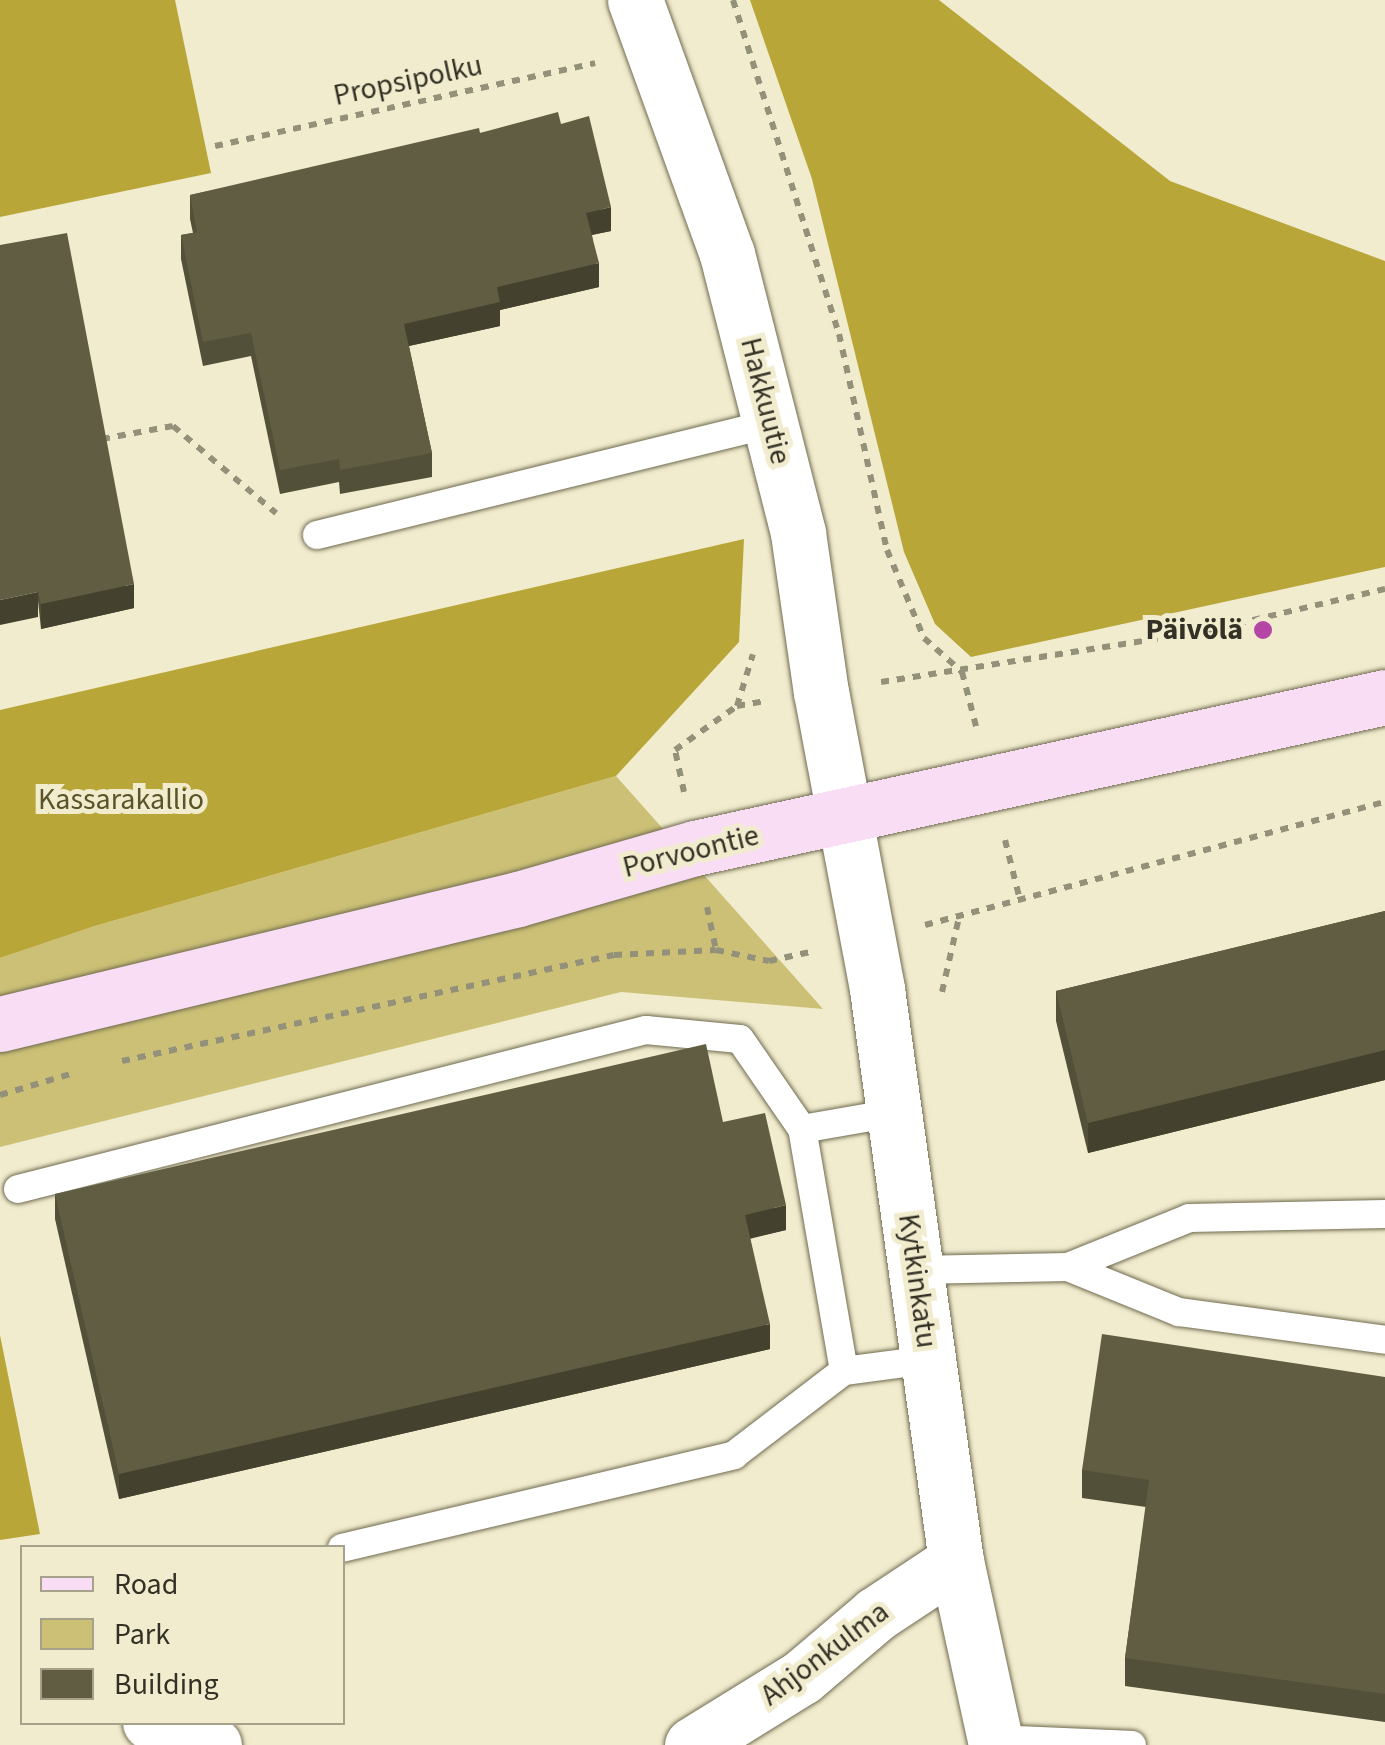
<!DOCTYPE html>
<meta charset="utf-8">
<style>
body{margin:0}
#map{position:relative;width:1385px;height:1745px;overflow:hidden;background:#f1ecce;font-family:"Source Sans 3",sans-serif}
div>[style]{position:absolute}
.green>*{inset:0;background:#ccc076}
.forest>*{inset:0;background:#b8a639}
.path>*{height:6px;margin-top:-3px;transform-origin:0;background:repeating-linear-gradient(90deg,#94917b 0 8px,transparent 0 16px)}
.roads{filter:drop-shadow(0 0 2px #706b51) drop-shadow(0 0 2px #706b51)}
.lane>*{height:28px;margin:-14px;padding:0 14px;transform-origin:14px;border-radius:14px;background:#fff}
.street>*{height:55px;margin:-27.5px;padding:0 27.5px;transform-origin:27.5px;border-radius:27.5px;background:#fff}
.secondary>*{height:55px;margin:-27.5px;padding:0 27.5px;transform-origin:27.5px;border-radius:27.5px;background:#f9ddf4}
.wall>*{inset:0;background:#535039}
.shaded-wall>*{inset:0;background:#44412e}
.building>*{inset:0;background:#615d42}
.dots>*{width:28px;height:28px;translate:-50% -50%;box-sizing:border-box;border:5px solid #f1ecce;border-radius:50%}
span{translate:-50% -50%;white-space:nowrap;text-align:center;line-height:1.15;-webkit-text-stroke:10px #f1ecce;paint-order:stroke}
.street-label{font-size:30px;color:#333125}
.poi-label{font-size:30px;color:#333125;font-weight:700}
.right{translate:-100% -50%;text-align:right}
.park-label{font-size:30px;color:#5b5428}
.legend{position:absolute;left:20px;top:1545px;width:325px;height:180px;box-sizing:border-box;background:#f1ecce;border:2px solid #a5a18a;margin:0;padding:12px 18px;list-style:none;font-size:30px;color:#333125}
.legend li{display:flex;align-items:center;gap:20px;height:50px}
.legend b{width:50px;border:2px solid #a5a18a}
</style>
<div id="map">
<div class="green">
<i style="clip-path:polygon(616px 776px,823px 1009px,621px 992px,0 1147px,0 958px,95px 926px)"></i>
</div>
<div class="forest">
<i style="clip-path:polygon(0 0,175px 0,211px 173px,0 217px)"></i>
<i style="clip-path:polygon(750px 0,939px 0,1170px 181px,1385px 261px,1385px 567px,971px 657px,935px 624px,904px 552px,812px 179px)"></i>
<i style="clip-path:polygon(744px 539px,739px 642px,616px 776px,95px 926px,0 958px,0 710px)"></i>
<i style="clip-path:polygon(0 1335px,40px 1534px,0 1540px)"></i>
</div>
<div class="path">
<i style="left:733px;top:0;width:350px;rotate:72.4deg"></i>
<i style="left:839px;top:334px;width:221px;rotate:77.5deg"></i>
<i style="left:887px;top:550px;width:95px;rotate:67.2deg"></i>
<i style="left:924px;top:638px;width:51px;rotate:41.8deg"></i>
<i style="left:962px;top:672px;width:56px;rotate:75.5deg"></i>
<i style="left:215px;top:146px;width:389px;rotate:-12.3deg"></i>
<i style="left:102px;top:439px;width:72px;rotate:-10.4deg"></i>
<i style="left:173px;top:426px;width:135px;rotate:40.2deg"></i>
<i style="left:881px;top:682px;width:329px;rotate:-8.9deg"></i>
<i style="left:1206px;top:631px;width:184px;rotate:-13.2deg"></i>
<i style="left:737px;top:706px;width:54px;rotate:-72.9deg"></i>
<i style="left:684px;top:792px;width:43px;rotate:-102.1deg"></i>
<i style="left:675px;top:750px;width:76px;rotate:-35.4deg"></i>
<i style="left:737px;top:706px;width:28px;rotate:-10deg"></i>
<i style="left:1005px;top:840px;width:62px;rotate:76deg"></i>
<i style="left:707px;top:907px;width:44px;rotate:78.2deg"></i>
<i style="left:925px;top:925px;width:476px;rotate:-15deg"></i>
<i style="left:942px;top:992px;width:77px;rotate:-77.2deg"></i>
<i style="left:122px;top:1061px;width:503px;rotate:-12.16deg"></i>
<i style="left:614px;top:955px;width:102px;rotate:-2.8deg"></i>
<i style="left:716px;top:950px;width:54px;rotate:11.7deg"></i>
<i style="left:769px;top:961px;width:42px;rotate:-12.4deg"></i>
<i style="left:0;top:1095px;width:74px;rotate:-16.5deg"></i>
</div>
<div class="roads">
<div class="lane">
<i style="left:317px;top:535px;width:469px;rotate:-13.8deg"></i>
<i style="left:18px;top:1189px;width:648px;rotate:-14.21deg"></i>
<i style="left:646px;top:1030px;width:94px;rotate:5.5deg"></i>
<i style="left:740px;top:1039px;width:109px;rotate:55.4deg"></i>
<i style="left:1068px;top:1267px;width:131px;rotate:-22deg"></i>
<i style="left:1189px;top:1218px;width:196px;rotate:-1.2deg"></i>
<i style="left:915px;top:1270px;width:153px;rotate:-1.1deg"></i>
<i style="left:1068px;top:1267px;width:120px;rotate:22.1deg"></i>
<i style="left:1179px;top:1312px;width:208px;rotate:7.7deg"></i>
<i style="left:844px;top:1371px;width:246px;rotate:-99.8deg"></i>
<i style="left:802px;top:1129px;width:93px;rotate:-9.9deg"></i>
<i style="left:342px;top:1548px;width:403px;rotate:-13.3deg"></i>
<i style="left:734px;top:1455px;width:138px;rotate:-37.4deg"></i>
<i style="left:844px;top:1371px;width:85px;rotate:-7.5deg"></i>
<i style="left:995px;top:1739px;width:137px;rotate:2.5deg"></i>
</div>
<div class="street">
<i style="left:635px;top:0;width:270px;rotate:70.1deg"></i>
<i style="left:727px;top:254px;width:288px;rotate:75.7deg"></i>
<i style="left:798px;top:533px;width:161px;rotate:81.8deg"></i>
<i style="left:821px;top:692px;width:302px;rotate:79.3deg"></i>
<i style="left:877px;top:989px;width:577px;rotate:82.14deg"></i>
<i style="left:956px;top:1561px;width:188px;rotate:77.7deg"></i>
<i style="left:150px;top:1722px;width:68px;rotate:19.8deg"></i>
<i style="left:692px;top:1745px;width:129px;rotate:-31.7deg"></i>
<i style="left:802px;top:1677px;width:97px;rotate:-40.4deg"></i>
<i style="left:876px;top:1614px;width:96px;rotate:-33.5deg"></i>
</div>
<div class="secondary">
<i style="left:0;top:1024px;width:533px;rotate:-13.57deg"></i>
<i style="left:518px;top:899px;width:184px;rotate:-16.1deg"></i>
<i style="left:695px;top:848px;width:706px;rotate:-12.34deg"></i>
</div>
</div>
<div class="wall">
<i style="clip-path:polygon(561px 124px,611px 231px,592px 235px,599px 287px,500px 310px,500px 326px,409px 346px,432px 453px,432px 477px,340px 494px,339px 482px,280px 494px,251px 356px,203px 366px,181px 259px,181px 235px,193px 233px,190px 219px,190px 195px,480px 133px)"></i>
<i style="clip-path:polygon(0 245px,134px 608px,41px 629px)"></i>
<i style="clip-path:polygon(1385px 911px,1385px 1080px,1088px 1153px,1056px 1021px,1056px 991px)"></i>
<i style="clip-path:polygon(723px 1122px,786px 1230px,750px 1238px,770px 1349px,119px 1499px,55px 1219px,55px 1194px)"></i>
<i style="clip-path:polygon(1385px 1377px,1385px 1722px,1125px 1686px,1125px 1658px,1146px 1507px,1082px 1498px,1082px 1470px)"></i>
</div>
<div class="shaded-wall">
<i style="clip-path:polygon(611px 207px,611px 231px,586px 236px,586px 213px)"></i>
<i style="clip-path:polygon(599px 263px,599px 287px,500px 310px,500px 326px,404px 347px,404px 324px,497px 287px)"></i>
<i style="clip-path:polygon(134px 584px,134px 608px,41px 629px,41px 604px)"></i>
<i style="clip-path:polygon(38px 592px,38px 617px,0 625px,0 600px)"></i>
<i style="clip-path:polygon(1385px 1050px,1385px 1080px,1088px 1153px,1088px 1123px)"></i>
<i style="clip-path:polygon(786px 1205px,786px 1230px,745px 1240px,745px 1215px)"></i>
<i style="clip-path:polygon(770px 1324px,770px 1349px,119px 1499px,119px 1474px)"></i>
</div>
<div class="building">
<i style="clip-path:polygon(558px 112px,561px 124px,589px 116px,611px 207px,586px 213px,599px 263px,497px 287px,500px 302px,404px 324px,432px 453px,340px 470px,339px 459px,280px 470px,251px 333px,203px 342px,181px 235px,197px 232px,190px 195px,479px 128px,480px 133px)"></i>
<i style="clip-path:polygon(67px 233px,134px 584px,41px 604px,38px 592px,0 600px,0 245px)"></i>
<i style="clip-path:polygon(1385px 911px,1385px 1050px,1088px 1123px,1056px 991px)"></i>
<i style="clip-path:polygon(706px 1044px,723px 1122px,765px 1113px,786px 1205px,745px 1215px,770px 1324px,119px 1474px,55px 1194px)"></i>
<i style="clip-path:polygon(1102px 1334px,1385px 1377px,1385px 1694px,1125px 1658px,1149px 1480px,1082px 1470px)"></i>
</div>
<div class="dots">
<i style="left:1263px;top:630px;background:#b447a6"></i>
</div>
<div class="street-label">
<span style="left:408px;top:81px;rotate:-12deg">Propsipolku</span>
<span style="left:765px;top:401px;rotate:76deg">Hakkuutie</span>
<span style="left:691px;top:852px;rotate:-14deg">Porvoontie</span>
<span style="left:917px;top:1281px;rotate:82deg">Kytkinkatu</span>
<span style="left:825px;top:1654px;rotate:-37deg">Ahjonkulma</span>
</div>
<div class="poi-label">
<span class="right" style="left:1243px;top:630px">Päivölä</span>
</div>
<div class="park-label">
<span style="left:121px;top:800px">Kassarakallio</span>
</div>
<ul class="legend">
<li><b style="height:12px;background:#f9ddf4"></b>Road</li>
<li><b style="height:28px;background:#ccc076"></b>Park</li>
<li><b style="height:28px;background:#615d42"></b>Building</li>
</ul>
</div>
